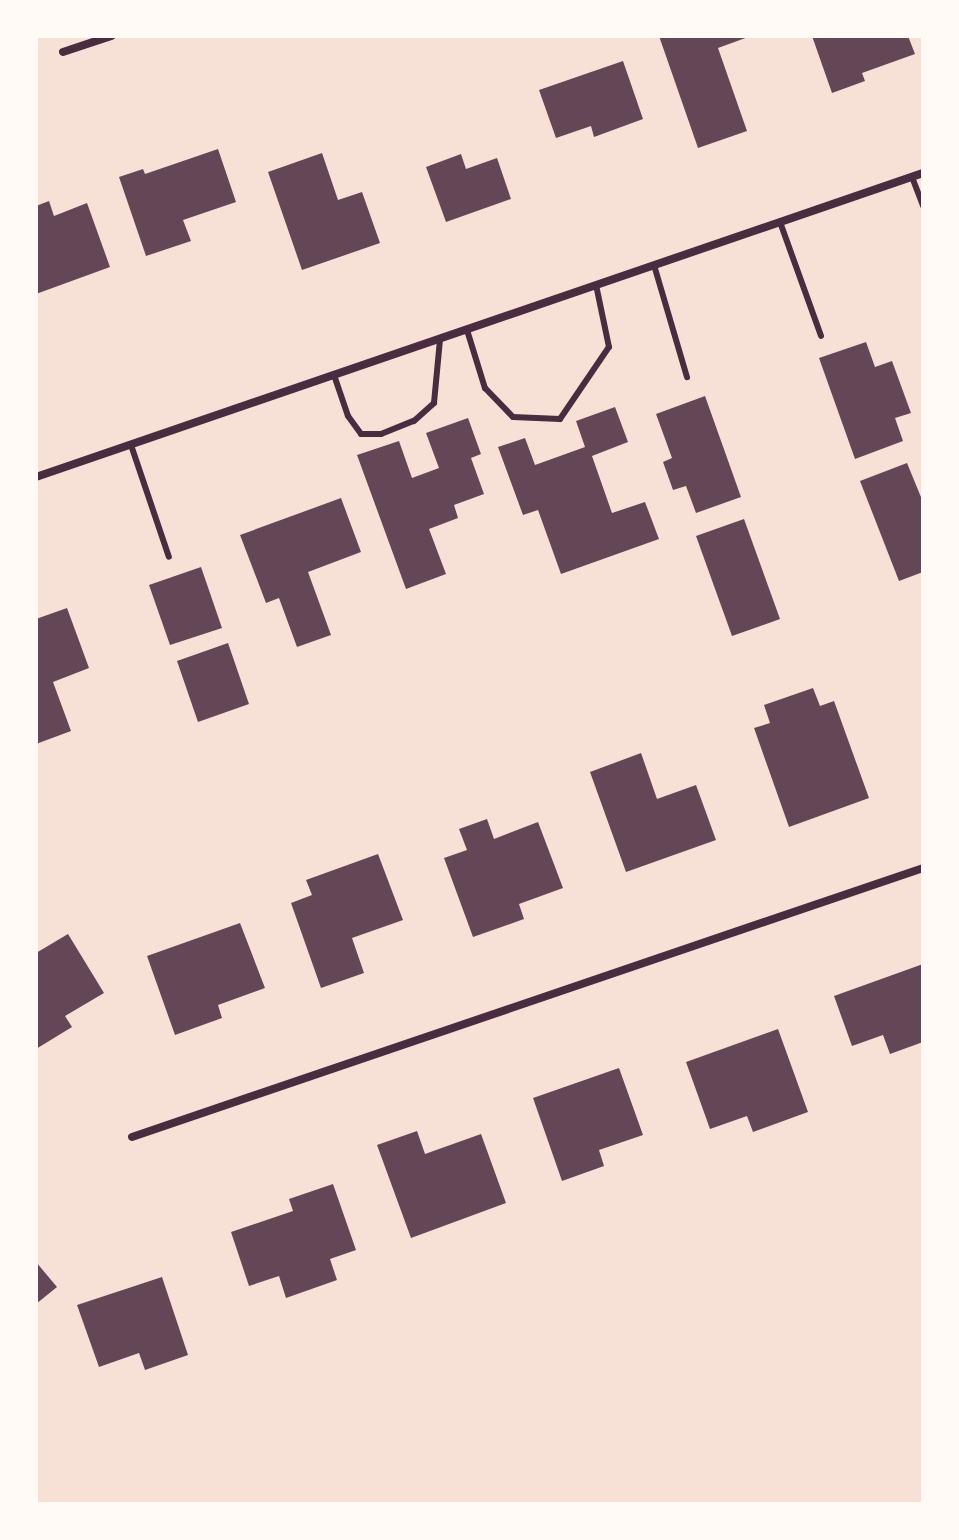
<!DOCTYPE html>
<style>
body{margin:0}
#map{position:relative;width:959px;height:1540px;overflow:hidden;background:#f7e1d7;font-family:Cabin,sans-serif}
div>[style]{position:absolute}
.building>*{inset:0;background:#644757}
.service>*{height:6px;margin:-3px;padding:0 3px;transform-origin:3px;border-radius:3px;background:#4a2c40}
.minor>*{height:8px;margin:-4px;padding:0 4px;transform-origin:4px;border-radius:4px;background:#4a2c40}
span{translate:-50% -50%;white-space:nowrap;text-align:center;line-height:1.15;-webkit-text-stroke:6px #fffaf5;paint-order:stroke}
.frame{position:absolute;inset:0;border:38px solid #fffaf5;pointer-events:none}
</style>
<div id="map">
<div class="building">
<i style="clip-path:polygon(659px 36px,751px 36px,718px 48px,747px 131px,698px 148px)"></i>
<i style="clip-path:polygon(812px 36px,908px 36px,915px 54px,862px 73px,865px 81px,832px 93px)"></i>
<i style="clip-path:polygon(623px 61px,643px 119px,594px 137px,591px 126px,556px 138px,539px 90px)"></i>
<i style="clip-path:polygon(218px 149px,236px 202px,183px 220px,191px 241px,146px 256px,119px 177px,143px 169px,145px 174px)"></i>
<i style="clip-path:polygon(322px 153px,338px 200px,362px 192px,380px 243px,302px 270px,268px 172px)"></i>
<i style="clip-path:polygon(461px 154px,466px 169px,497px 158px,511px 199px,446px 222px,426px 167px)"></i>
<i style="clip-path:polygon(49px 201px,54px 216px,87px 203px,110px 267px,36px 294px,36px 206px)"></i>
<i style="clip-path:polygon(866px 342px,875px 367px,892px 361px,911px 413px,895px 418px,903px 441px,855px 459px,819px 358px)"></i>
<i style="clip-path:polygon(705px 396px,741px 497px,696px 513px,686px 486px,673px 490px,663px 462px,672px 458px,656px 414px)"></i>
<i style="clip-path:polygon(615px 407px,628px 442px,592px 456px,612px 513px,645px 502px,659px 539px,561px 574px,538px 510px,523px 515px,498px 447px,525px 438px,535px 465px,585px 447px,576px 421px)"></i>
<i style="clip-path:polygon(468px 418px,481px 454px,471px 458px,484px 494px,454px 505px,458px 518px,429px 529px,446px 574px,406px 589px,357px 455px,399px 441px,412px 478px,439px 468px,426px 433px)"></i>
<i style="clip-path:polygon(907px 463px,923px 502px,923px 572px,899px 581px,860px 481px)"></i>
<i style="clip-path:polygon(341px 498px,361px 552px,308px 572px,331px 635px,297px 647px,279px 598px,266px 603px,240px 535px)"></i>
<i style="clip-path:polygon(744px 519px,780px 619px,732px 636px,696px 536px)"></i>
<i style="clip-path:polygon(201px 567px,222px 628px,170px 645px,149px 585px)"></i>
<i style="clip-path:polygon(67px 608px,89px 668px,53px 682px,71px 731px,36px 744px,36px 619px)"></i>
<i style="clip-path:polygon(228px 643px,249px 704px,198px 722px,177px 661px)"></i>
<i style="clip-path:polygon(813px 688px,820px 706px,834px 701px,869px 798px,789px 827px,754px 728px,770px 723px,764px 705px)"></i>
<i style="clip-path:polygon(641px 753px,657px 799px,696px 785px,716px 840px,626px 872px,590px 772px)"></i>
<i style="clip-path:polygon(487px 819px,494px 839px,538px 822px,563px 888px,519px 904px,524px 919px,473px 937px,444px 858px,467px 850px,459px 829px)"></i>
<i style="clip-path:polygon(378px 854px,403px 920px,352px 938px,364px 973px,321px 988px,291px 903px,312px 895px,306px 880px)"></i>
<i style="clip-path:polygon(240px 923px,265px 988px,218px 1005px,222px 1018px,175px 1035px,147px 956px)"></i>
<i style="clip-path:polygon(68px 934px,104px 993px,65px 1016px,72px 1027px,36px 1049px,36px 953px)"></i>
<i style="clip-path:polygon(923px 964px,923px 1042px,890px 1054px,883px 1035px,852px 1046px,834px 996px)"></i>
<i style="clip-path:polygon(778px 1029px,808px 1112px,753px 1132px,747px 1116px,710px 1129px,686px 1062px)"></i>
<i style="clip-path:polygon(619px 1068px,643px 1135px,599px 1150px,604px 1166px,562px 1181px,533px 1098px)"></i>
<i style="clip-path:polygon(417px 1131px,425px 1154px,481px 1134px,506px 1203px,411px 1238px,377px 1145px)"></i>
<i style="clip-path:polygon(333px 1184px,356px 1250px,330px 1259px,337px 1280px,286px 1298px,279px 1276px,249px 1286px,231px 1232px,293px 1211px,289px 1199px)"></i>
<i style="clip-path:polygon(36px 1262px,57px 1287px,36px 1304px)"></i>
<i style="clip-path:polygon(162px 1277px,188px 1355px,145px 1370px,139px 1353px,99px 1367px,77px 1305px)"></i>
</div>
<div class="service">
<i style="left:912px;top:177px;width:31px;rotate:69deg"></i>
<i style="left:780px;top:222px;width:121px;rotate:70.2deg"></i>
<i style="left:654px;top:265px;width:117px;rotate:73.6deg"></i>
<i style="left:467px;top:330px;width:61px;rotate:72.8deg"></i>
<i style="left:485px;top:388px;width:40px;rotate:46deg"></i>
<i style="left:513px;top:417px;width:47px;rotate:2.4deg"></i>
<i style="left:560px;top:419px;width:87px;rotate:-55.8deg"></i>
<i style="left:609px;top:347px;width:63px;rotate:-101.8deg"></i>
<i style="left:334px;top:375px;width:43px;rotate:71.1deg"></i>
<i style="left:348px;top:416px;width:22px;rotate:54deg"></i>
<i style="left:361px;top:434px;width:20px"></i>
<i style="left:381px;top:434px;width:35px;rotate:-22deg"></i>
<i style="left:414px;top:421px;width:27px;rotate:-42deg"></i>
<i style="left:434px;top:403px;width:64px;rotate:-84.6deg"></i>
<i style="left:131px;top:445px;width:118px;rotate:71.3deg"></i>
</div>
<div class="minor">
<i style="left:63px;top:52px;width:51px;rotate:-18.4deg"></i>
<i style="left:36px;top:477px;width:938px;rotate:-18.92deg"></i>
<i style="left:132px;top:1137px;width:835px;rotate:-18.78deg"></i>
</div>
<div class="frame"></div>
</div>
